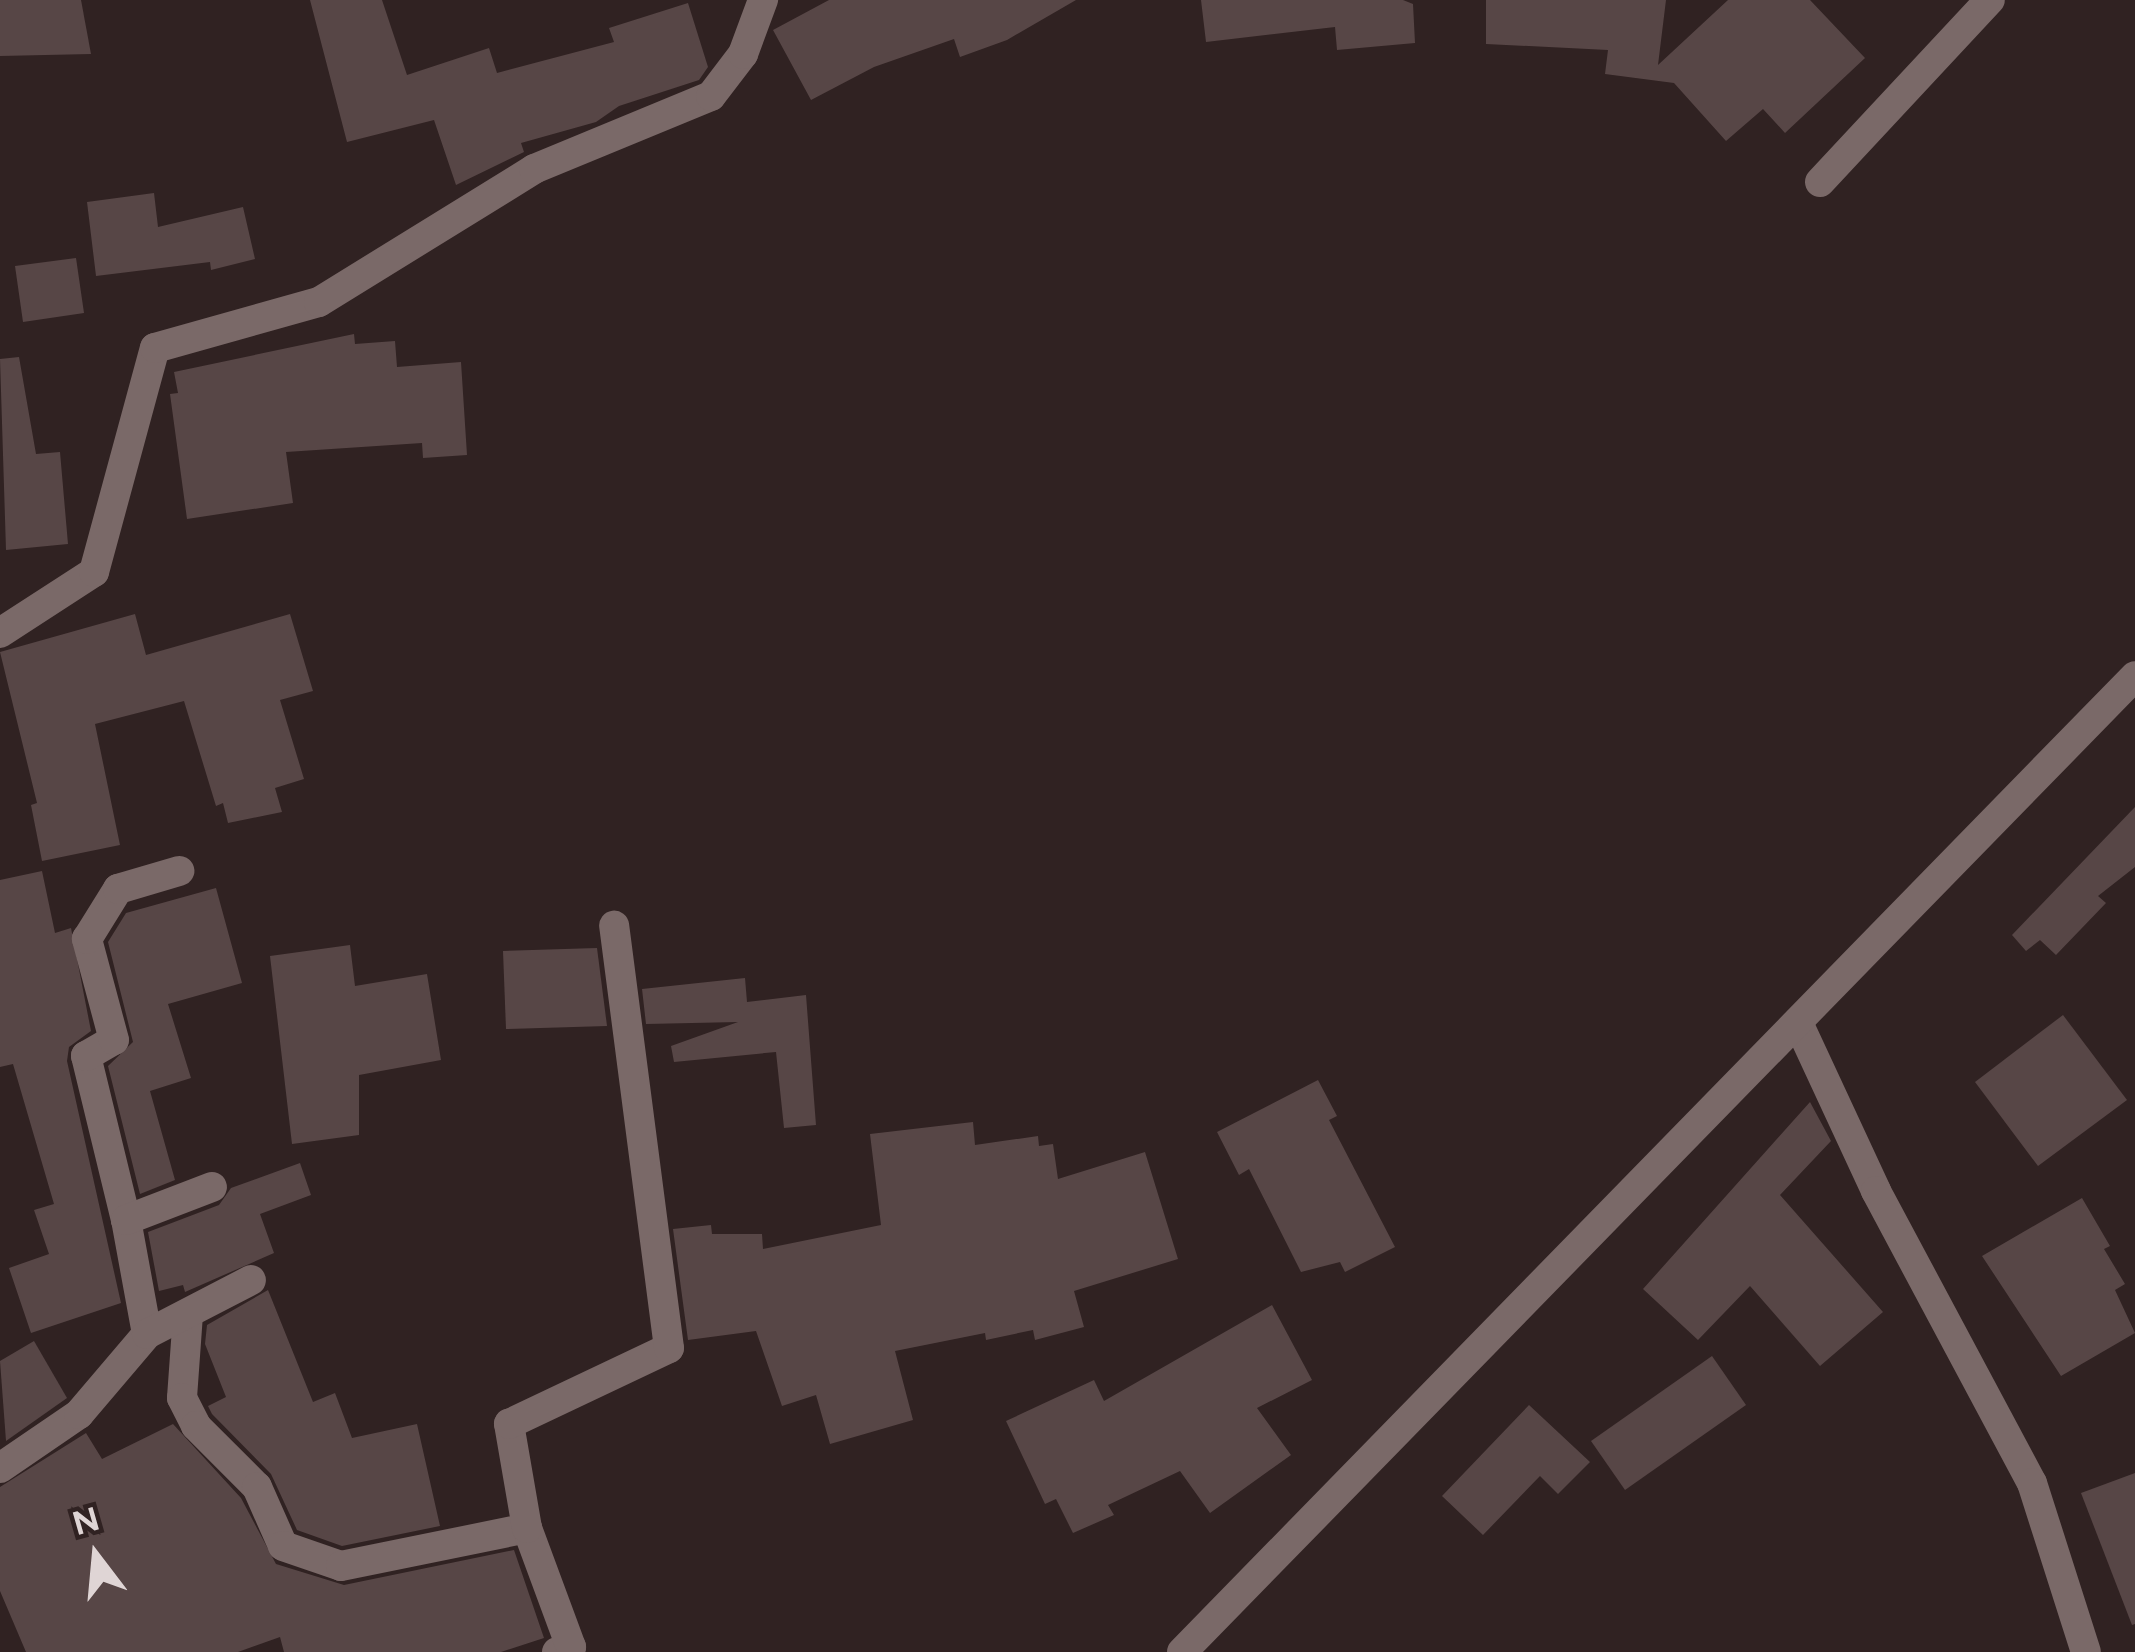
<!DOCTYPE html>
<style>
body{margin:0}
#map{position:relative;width:2135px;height:1652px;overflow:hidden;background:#302222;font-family:Figtree,sans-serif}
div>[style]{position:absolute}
.building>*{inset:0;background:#574646}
.minor>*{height:30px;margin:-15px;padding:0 15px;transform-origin:15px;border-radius:15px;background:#7a6968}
span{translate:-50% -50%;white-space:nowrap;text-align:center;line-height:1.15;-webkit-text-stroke:12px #302222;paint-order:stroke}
.north{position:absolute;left:36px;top:1496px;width:120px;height:120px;-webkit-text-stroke:9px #302222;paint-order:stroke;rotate:344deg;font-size:33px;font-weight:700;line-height:48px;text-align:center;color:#dfd5d5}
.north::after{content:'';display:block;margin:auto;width:42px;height:54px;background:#dfd5d5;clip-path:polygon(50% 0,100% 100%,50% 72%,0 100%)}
</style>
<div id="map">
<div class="building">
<i style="clip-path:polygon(0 0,81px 0,91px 54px,0 56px)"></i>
<i style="clip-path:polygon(310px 0,382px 0,407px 75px,489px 48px,497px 73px,614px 42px,609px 28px,688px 3px,708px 67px,699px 80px,619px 106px,596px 122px,521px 143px,524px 152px,456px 185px,434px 120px,347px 142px)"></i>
<i style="clip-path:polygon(829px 0,1076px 0,1007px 40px,960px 57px,954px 39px,874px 67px,811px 100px,773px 30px)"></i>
<i style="clip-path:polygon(1201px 0,1403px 0,1413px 4px,1415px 43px,1337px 50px,1335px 27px,1206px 42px)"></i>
<i style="clip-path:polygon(1486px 0,1666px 0,1658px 65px,1728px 0,1810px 0,1865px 58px,1785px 133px,1763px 109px,1726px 141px,1674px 83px,1605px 74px,1608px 50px,1486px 44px)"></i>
<i style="clip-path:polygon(154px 193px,158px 227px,243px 207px,255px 259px,211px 270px,210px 262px,96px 276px,87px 202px)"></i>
<i style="clip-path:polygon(76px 258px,84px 313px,23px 322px,15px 266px)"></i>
<i style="clip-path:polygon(354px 334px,355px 344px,395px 341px,397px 367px,461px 362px,467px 455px,423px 458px,422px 443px,286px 452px,293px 503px,187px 519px,170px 394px,178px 393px,174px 372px)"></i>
<i style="clip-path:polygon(19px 357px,36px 454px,60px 452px,68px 544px,6px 550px,0 359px)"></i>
<i style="clip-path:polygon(135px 614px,146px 655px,290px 614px,313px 691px,280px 700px,304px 779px,275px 788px,282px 812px,228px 823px,223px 803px,216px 806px,184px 701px,95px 724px,120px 845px,42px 861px,31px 805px,37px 803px,0 652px)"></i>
<i style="clip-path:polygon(2135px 807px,2135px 867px,2098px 896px,2106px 903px,2056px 955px,2040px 940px,2026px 951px,2012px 935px)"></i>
<i style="clip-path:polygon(42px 871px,55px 933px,71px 928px,91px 1031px,69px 1047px,67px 1061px,121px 1303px,31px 1333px,9px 1268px,49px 1254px,34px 1210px,54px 1204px,13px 1064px,0 1067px,0 880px)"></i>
<i style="clip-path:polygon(216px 888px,242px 983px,168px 1004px,191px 1078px,150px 1091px,175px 1180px,140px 1194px,108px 1066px,133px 1042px,108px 942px,126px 913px)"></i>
<i style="clip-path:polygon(350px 945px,355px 986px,427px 974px,441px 1060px,359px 1075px,359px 1135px,292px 1144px,270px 956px)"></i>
<i style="clip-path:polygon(597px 948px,607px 1026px,506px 1029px,503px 951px)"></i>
<i style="clip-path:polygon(745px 978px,747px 1002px,806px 995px,816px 1125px,784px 1128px,776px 1052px,674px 1062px,671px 1046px,738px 1022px,646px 1024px,642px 989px)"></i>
<i style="clip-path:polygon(2063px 1015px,2127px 1100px,2038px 1166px,1975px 1082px)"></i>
<i style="clip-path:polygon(1318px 1080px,1337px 1116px,1329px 1120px,1395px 1247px,1345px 1272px,1340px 1262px,1301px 1272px,1249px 1169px,1239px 1175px,1217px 1132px)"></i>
<i style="clip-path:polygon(1810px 1102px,1831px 1141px,1780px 1195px,1883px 1312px,1820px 1366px,1750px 1286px,1698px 1340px,1643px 1289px)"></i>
<i style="clip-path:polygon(973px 1122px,975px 1145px,1038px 1136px,1039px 1146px,1053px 1144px,1058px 1179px,1145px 1152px,1178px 1259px,1074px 1291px,1084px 1327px,1035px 1340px,1033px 1330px,986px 1340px,985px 1333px,895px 1351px,913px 1420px,830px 1444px,816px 1395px,782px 1406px,756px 1331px,688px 1340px,673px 1229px,711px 1225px,712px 1234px,762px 1234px,763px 1249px,881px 1225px,870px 1134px)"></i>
<i style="clip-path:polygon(300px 1163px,311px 1195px,260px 1214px,274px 1253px,185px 1292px,183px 1285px,159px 1291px,148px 1232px,219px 1205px,231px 1188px)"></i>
<i style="clip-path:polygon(2082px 1198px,2110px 1246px,2104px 1249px,2125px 1284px,2115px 1290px,2135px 1333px,2061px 1376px,1982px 1256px)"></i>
<i style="clip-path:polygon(268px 1290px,313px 1402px,335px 1393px,352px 1438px,417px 1424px,440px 1526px,342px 1546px,297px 1530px,271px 1474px,212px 1414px,208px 1406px,226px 1397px,205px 1344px,207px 1325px)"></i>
<i style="clip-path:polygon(1272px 1305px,1312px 1380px,1257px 1408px,1291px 1455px,1210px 1513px,1180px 1471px,1108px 1505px,1114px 1515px,1073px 1533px,1056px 1499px,1045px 1504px,1006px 1421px,1094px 1380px,1104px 1401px)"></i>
<i style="clip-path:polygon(34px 1341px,67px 1398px,6px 1441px,0 1361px)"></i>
<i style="clip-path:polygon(1712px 1356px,1746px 1405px,1625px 1490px,1591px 1441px)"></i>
<i style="clip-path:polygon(1529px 1405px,1590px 1462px,1558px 1494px,1540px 1476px,1483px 1535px,1442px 1496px)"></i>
<i style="clip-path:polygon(173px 1424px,241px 1498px,276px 1564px,344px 1585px,514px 1550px,544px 1638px,501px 1652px,284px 1652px,280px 1637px,238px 1652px,26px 1652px,0 1591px,0 1487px,86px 1433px,102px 1459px)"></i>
<i style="clip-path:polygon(2135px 1473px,2135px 1624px,2132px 1625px,2081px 1493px)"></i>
</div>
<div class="minor">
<i style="left:1820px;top:182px;width:249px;rotate:-47deg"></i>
<i style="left:0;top:633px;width:112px;rotate:-33deg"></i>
<i style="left:94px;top:572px;width:232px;rotate:-74.8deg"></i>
<i style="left:155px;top:348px;width:170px;rotate:-15.7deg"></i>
<i style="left:319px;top:302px;width:253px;rotate:-31.7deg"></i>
<i style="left:534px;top:169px;width:191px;rotate:-22.4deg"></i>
<i style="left:711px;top:96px;width:53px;rotate:-52.7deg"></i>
<i style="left:743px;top:54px;width:58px;rotate:-69.7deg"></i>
<i style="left:1800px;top:1027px;width:181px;rotate:65.1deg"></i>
<i style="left:1876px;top:1191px;width:331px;rotate:61.9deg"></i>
<i style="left:2032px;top:1483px;width:177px;rotate:72.3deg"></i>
<i style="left:126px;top:1220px;width:169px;rotate:-103.7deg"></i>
<i style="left:86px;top:1056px;width:32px;rotate:-30deg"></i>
<i style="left:114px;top:1040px;width:105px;rotate:-105deg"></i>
<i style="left:87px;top:939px;width:59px;rotate:-58.2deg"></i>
<i style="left:118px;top:889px;width:64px;rotate:-16.4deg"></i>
<i style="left:188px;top:1314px;width:84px;rotate:94.1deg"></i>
<i style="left:182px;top:1398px;width:31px;rotate:63deg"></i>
<i style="left:196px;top:1426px;width:86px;rotate:45deg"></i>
<i style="left:257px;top:1487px;width:64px;rotate:66.2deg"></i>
<i style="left:283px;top:1546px;width:61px;rotate:19deg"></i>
<i style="left:341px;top:1566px;width:190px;rotate:-11.5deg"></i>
<i style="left:147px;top:1334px;width:116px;rotate:-100.4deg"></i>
<i style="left:126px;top:1220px;width:92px;rotate:-21deg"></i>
<i style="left:0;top:1468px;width:96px;rotate:-34.4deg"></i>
<i style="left:79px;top:1414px;width:105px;rotate:-49.6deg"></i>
<i style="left:147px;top:1334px;width:117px;rotate:-27.4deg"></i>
<i style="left:557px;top:1652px;width:15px;rotate:-20deg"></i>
<i style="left:571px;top:1647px;width:127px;rotate:-110.3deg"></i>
<i style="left:527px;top:1528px;width:106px;rotate:-99.8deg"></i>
<i style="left:509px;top:1424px;width:177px;rotate:-25.4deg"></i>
<i style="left:669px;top:1348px;width:426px;rotate:-97.4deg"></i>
<i style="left:1182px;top:1652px;width:1364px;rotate:-45.68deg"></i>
</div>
<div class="north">N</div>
</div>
